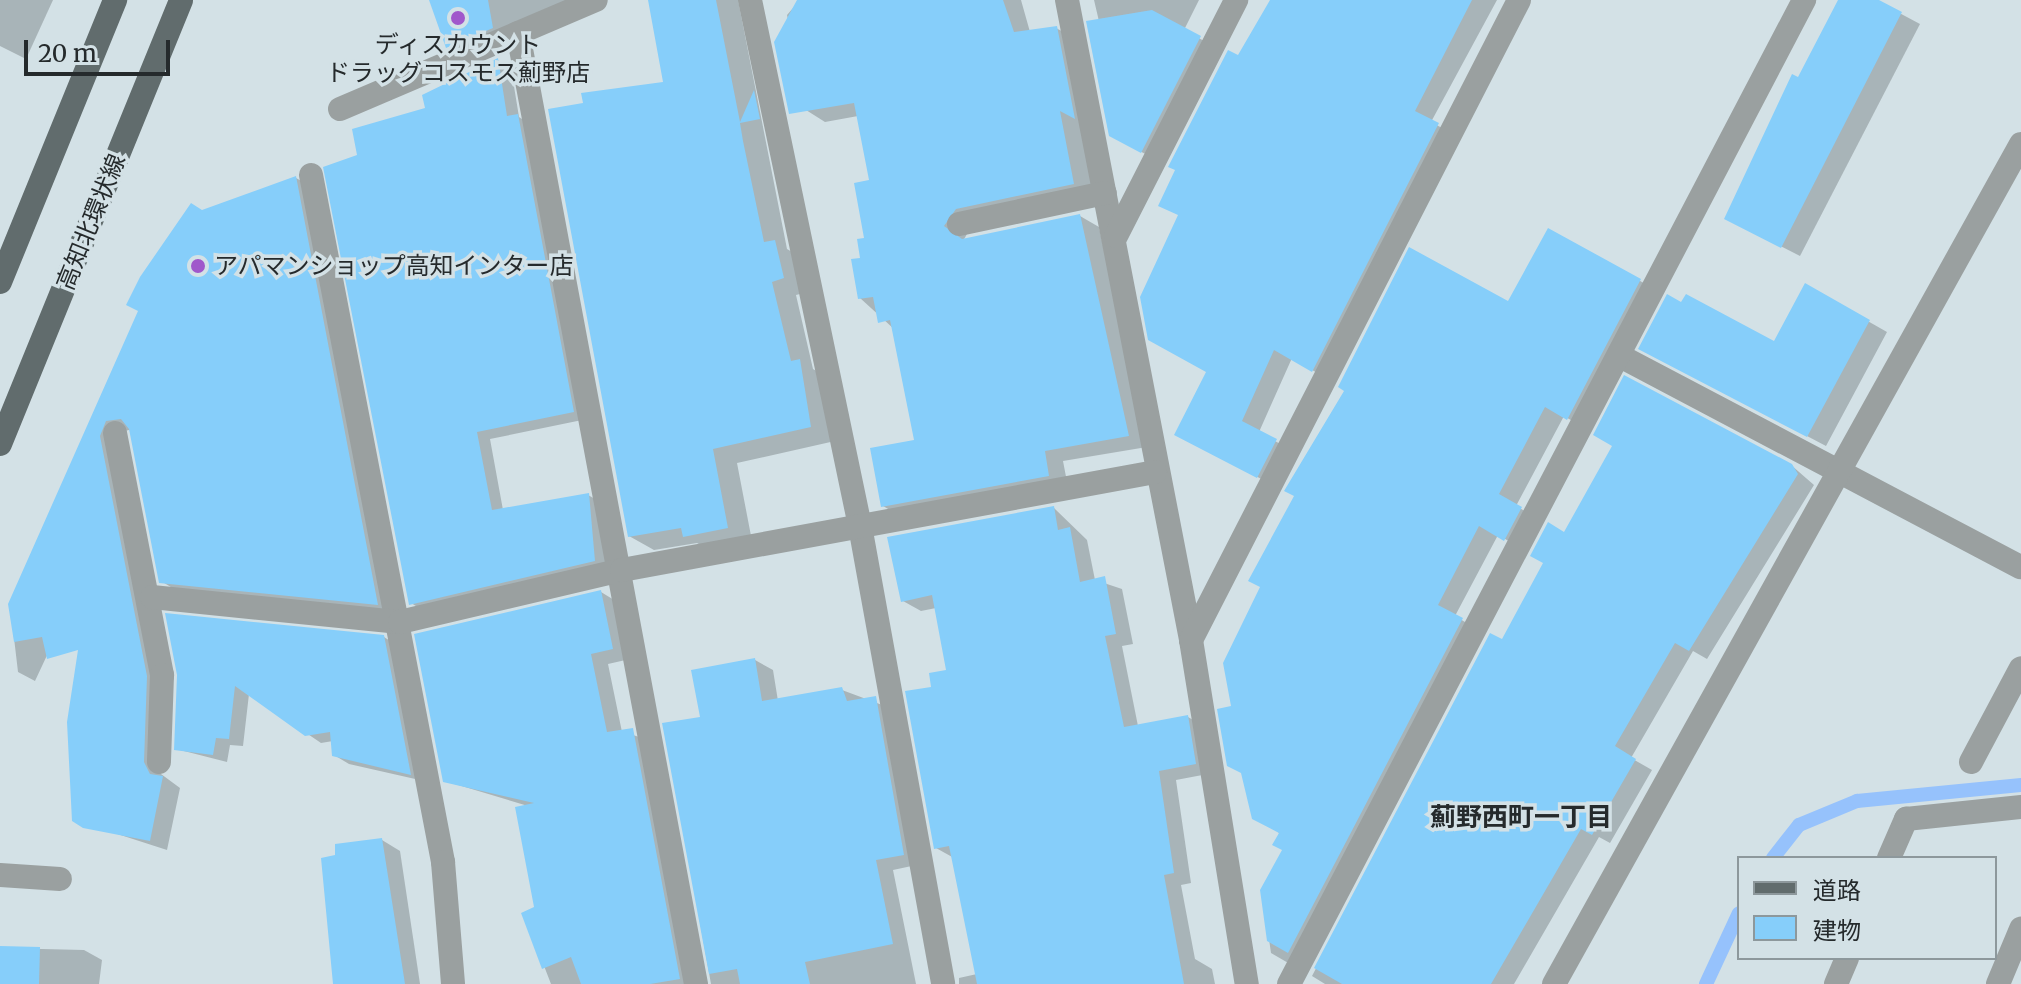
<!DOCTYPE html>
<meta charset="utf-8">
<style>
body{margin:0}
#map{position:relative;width:2021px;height:984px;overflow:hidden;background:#d3e1e6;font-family:Merriweather,"Noto Sans JP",serif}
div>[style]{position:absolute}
.shadow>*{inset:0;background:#0003}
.stream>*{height:14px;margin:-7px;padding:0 7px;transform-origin:7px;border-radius:7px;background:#96c2fc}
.building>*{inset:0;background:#86cefa}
.minor>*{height:24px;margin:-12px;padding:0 12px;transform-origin:12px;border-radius:12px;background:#9aa0a0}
.major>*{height:24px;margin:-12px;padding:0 12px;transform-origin:12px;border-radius:12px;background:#616c6d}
.dots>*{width:22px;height:22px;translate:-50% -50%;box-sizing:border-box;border:4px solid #d3e1e6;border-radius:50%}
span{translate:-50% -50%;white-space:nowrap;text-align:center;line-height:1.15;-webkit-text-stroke:7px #d3e1e6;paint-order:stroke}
.poi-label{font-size:24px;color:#252a2c}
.left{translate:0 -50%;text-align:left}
.street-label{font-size:24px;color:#252a2c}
.neighbourhood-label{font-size:26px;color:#252a2c;font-weight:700}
.legend{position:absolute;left:1737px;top:856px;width:260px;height:104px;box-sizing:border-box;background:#d3e1e6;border:2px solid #8d989c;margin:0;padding:10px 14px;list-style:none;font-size:24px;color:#252a2c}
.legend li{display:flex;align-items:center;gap:16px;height:40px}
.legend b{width:40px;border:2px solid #8d989c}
.scale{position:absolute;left:24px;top:40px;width:146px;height:36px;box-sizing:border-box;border:4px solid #252a2c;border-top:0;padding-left:10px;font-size:24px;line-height:28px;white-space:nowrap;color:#252a2c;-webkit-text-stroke:6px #d3e1e6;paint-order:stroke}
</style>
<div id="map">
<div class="shadow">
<i style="clip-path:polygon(0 0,53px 0,26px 59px,0 46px)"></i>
<i style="clip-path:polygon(431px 0,578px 0,472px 61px,448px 46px)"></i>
<i style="clip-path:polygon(650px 0,738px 0,787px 249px,799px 256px,808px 292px,796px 295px,813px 369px,825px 376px,835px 441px,737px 463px,752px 541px,710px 550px,697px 543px,654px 550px,629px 536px,665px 83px)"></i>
<i style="clip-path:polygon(800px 0,1021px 0,1030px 32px,1056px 28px,1076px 39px,1093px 195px,975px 220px,963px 241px,1080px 216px,1099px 227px,1147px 447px,1063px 461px,1068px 487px,902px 517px,883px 506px,917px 442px,894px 329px,860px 298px,871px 182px,858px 116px,825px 122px,806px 110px,787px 15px)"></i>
<i style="clip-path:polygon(1094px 0,1199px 0,1184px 30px,1217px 48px,1159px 161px,1128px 145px)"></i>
<i style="clip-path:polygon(1272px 0,1497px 0,1431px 122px,1455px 135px,1329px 380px,1292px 358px,1259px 432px,1293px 451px,1275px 486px,1194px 444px,1209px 371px,1180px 215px,1239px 58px)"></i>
<i style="clip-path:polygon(1841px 0,1875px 0,1920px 24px,1800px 256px,1745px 228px,1799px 80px)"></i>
<i style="clip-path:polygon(498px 60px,511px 68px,519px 117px,531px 125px,587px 419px,490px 439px,503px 510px,588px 495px,602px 503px,608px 568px,424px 611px,411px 603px,359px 157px)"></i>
<i style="clip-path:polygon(296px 178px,314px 188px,395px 613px,179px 592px,161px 581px,132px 429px,122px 432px,164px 687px,161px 774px,180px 788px,167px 850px,74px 820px,92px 559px,35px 681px,18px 672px,10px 604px,203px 212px)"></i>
<i style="clip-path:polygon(1549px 230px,1658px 291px,1586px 429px,1564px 416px,1516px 506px,1539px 519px,1523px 549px,1498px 535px,1455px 616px,1480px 631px,1302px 971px,1271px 953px,1262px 891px,1285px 850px,1233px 708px,1509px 303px)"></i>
<i style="clip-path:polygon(1806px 286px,1887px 332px,1826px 446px,1659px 358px,1775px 343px)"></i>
<i style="clip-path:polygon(1791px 465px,1814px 485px,1707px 659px,1693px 651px,1631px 758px,1652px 770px,1610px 843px,1599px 837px,1514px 984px,1325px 984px,1312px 976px,1491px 636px,1502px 642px,1565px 535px)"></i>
<i style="clip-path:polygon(1054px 508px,1087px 540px,1095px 580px,1122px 589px,1133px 644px,1122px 646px,1138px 726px,1188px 717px,1205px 727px,1213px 773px,1176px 780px,1191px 883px,1181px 885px,1195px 959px,1212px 969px,1215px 984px,959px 984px,959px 978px,977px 974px,954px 858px,936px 848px,933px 688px,948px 672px,936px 608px,921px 611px,903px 601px)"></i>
<i style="clip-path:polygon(601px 592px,619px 603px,630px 659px,608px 664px,622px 732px,650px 740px,696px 984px,551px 984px,524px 914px,536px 908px,528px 806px,445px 781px)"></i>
<i style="clip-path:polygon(384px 637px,398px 646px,424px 781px,349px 764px,334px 755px,333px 741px,321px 743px,249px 694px,243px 746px,230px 745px,227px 762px,176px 749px,179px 675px)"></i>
<i style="clip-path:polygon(755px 660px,773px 670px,778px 701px,842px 690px,893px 709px,921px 864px,893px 870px,916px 984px,711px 984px,665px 725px,702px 718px)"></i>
<i style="clip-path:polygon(382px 840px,400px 851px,420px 984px,336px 984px)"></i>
<i style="clip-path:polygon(0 948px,84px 950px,102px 960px,99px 984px,0 984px)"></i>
</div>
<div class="stream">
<i style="left:1773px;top:858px;width:42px;rotate:-51.8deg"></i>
<i style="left:1799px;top:825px;width:63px;rotate:-22.5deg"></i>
<i style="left:1857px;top:801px;width:165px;rotate:-5.6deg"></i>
<i style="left:1706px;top:984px;width:78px;rotate:-65.1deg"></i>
</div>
<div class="building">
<i style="clip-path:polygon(429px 0,488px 0,493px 28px,446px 48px)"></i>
<i style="clip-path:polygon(648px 0,716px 0,740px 122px,754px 90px,760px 119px,740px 123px,743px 141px,764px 242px,775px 240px,784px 278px,772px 282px,791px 361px,800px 359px,811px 427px,713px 449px,728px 528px,683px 537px,681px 528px,628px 537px,548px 109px,583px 103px,581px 93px,663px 82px)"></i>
<i style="clip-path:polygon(797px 0,1003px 0,1014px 32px,1057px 26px,1075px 119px,1060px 111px,1074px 184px,956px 209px,944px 226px,962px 239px,1080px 214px,1129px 436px,1045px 451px,1049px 476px,881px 507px,870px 448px,914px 440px,890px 320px,878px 323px,873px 297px,858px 299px,851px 259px,860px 258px,857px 239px,864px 238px,854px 183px,869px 180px,854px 103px,789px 114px,774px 42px)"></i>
<i style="clip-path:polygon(1270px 0,1472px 0,1415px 111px,1439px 123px,1312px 372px,1274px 350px,1242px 421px,1277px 439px,1257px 478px,1174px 435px,1206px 372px,1148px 340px,1140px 297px,1178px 215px,1158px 206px,1175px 170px,1168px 167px,1228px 50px,1238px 55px)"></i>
<i style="clip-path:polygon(1838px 0,1879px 0,1902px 12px,1781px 248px,1724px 219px,1792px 74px,1798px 77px)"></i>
<i style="clip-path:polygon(1152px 10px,1201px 36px,1141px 153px,1109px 136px,1086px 21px)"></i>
<i style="clip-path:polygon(498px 58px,507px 116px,518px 114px,574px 412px,477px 432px,492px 510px,589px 493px,595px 561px,409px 605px,323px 167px,357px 155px,352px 129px,425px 108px,422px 95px)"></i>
<i style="clip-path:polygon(296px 176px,378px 605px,159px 583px,129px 429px,121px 419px,106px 421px,100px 436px,147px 676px,144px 762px,150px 774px,163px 776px,150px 841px,83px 828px,72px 821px,67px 722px,78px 650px,47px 659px,42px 637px,14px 642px,8px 604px,138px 311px,126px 305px,140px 277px,191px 203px,202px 210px)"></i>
<i style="clip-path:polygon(1548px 228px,1641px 279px,1567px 420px,1545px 407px,1499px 494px,1522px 507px,1504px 541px,1479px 526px,1438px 605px,1463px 618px,1288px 953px,1267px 941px,1260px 890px,1282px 850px,1272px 845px,1279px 833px,1252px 819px,1241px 773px,1227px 766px,1217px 709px,1231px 706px,1223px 663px,1260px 587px,1248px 581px,1294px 496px,1284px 491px,1344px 391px,1338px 387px,1409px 247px,1508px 301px)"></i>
<i style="clip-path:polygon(1805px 283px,1870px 320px,1807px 437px,1638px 349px,1667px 294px,1681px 302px,1686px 294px,1774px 341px)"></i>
<i style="clip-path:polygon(1624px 375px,1792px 464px,1798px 474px,1689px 651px,1675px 643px,1615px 746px,1636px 759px,1592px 835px,1581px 829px,1491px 984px,1342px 984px,1314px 968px,1490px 633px,1502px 639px,1543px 563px,1530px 556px,1548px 522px,1564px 532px,1612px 446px,1593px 435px)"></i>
<i style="clip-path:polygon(1054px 506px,1058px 530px,1070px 527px,1080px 582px,1105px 576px,1116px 634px,1105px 636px,1124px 727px,1188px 715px,1196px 764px,1159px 771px,1174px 873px,1164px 875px,1184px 984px,977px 984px,949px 846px,934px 849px,905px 691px,931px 687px,929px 673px,946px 670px,932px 595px,901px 602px,887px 537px)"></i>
<i style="clip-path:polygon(601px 590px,613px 649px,591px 654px,607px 732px,633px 728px,680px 979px,650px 984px,581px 984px,571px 957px,542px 969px,521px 913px,534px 907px,515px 807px,534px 803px,443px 782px,414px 634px)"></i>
<i style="clip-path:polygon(165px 613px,384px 635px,411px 775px,332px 756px,330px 732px,305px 736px,235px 686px,229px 739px,216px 738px,213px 755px,174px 750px,177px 675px)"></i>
<i style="clip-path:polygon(755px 658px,762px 701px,842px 687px,847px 701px,876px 696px,904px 855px,876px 860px,893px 944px,805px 962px,810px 984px,740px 984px,737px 969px,709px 974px,662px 723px,700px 717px,691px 670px)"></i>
<i style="clip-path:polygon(382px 838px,405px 984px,333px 984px,321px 858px,335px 855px,335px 844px)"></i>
<i style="clip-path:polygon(0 946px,40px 947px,39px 984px,0 984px)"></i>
</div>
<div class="minor">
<i style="left:750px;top:0;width:537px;rotate:78.19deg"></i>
<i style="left:860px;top:526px;width:465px;rotate:79.7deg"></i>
<i style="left:1067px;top:0;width:652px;rotate:79.03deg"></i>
<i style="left:1191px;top:640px;width:349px;rotate:80.8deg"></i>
<i style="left:518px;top:33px;width:968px;rotate:79.4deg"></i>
<i style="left:340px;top:109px;width:278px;rotate:-23.1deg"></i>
<i style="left:311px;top:175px;width:700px;rotate:79.12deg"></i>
<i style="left:443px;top:862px;width:122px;rotate:85.3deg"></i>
<i style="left:959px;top:224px;width:149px;rotate:-12deg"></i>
<i style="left:1116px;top:236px;width:265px;rotate:-63deg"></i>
<i style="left:1620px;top:356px;width:453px;rotate:27.8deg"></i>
<i style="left:115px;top:433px;width:247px;rotate:79deg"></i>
<i style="left:162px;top:675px;width:87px;rotate:92deg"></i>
<i style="left:152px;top:597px;width:249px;rotate:5.8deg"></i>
<i style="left:400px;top:622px;width:228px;rotate:-13.2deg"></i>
<i style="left:622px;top:570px;width:542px;rotate:-10.42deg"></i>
<i style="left:1191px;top:640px;width:719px;rotate:-62.86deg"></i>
<i style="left:1971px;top:762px;width:106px;rotate:-62deg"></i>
<i style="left:1889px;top:858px;width:43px;rotate:-66.4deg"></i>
<i style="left:1906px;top:819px;width:116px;rotate:-6deg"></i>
<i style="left:0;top:875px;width:60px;rotate:3.8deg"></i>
<i style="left:1289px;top:984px;width:1111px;rotate:-62.37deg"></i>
<i style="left:1554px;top:984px;width:961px;rotate:-60.93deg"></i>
<i style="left:1836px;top:984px;width:28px;rotate:-67deg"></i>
<i style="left:1998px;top:984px;width:60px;rotate:-67.3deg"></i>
</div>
<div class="major">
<i style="left:0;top:282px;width:305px;rotate:-67.8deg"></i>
<i style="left:0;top:444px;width:479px;rotate:-67.8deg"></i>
</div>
<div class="dots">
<i style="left:458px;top:18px;background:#a058cb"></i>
<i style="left:198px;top:266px;background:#a058cb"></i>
</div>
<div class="poi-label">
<span style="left:458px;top:59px">ディスカウント<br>ドラッグコスモス薊野店</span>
<span class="left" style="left:214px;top:266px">アパマンショップ高知インター店</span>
</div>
<div class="street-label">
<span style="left:91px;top:222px;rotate:-68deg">高知北環状線</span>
</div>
<div class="neighbourhood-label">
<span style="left:1521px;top:817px">薊野西町一丁目</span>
</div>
<ul class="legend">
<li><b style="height:10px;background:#616c6d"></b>道路</li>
<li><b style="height:22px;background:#86cefa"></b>建物</li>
</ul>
<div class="scale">20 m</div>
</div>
